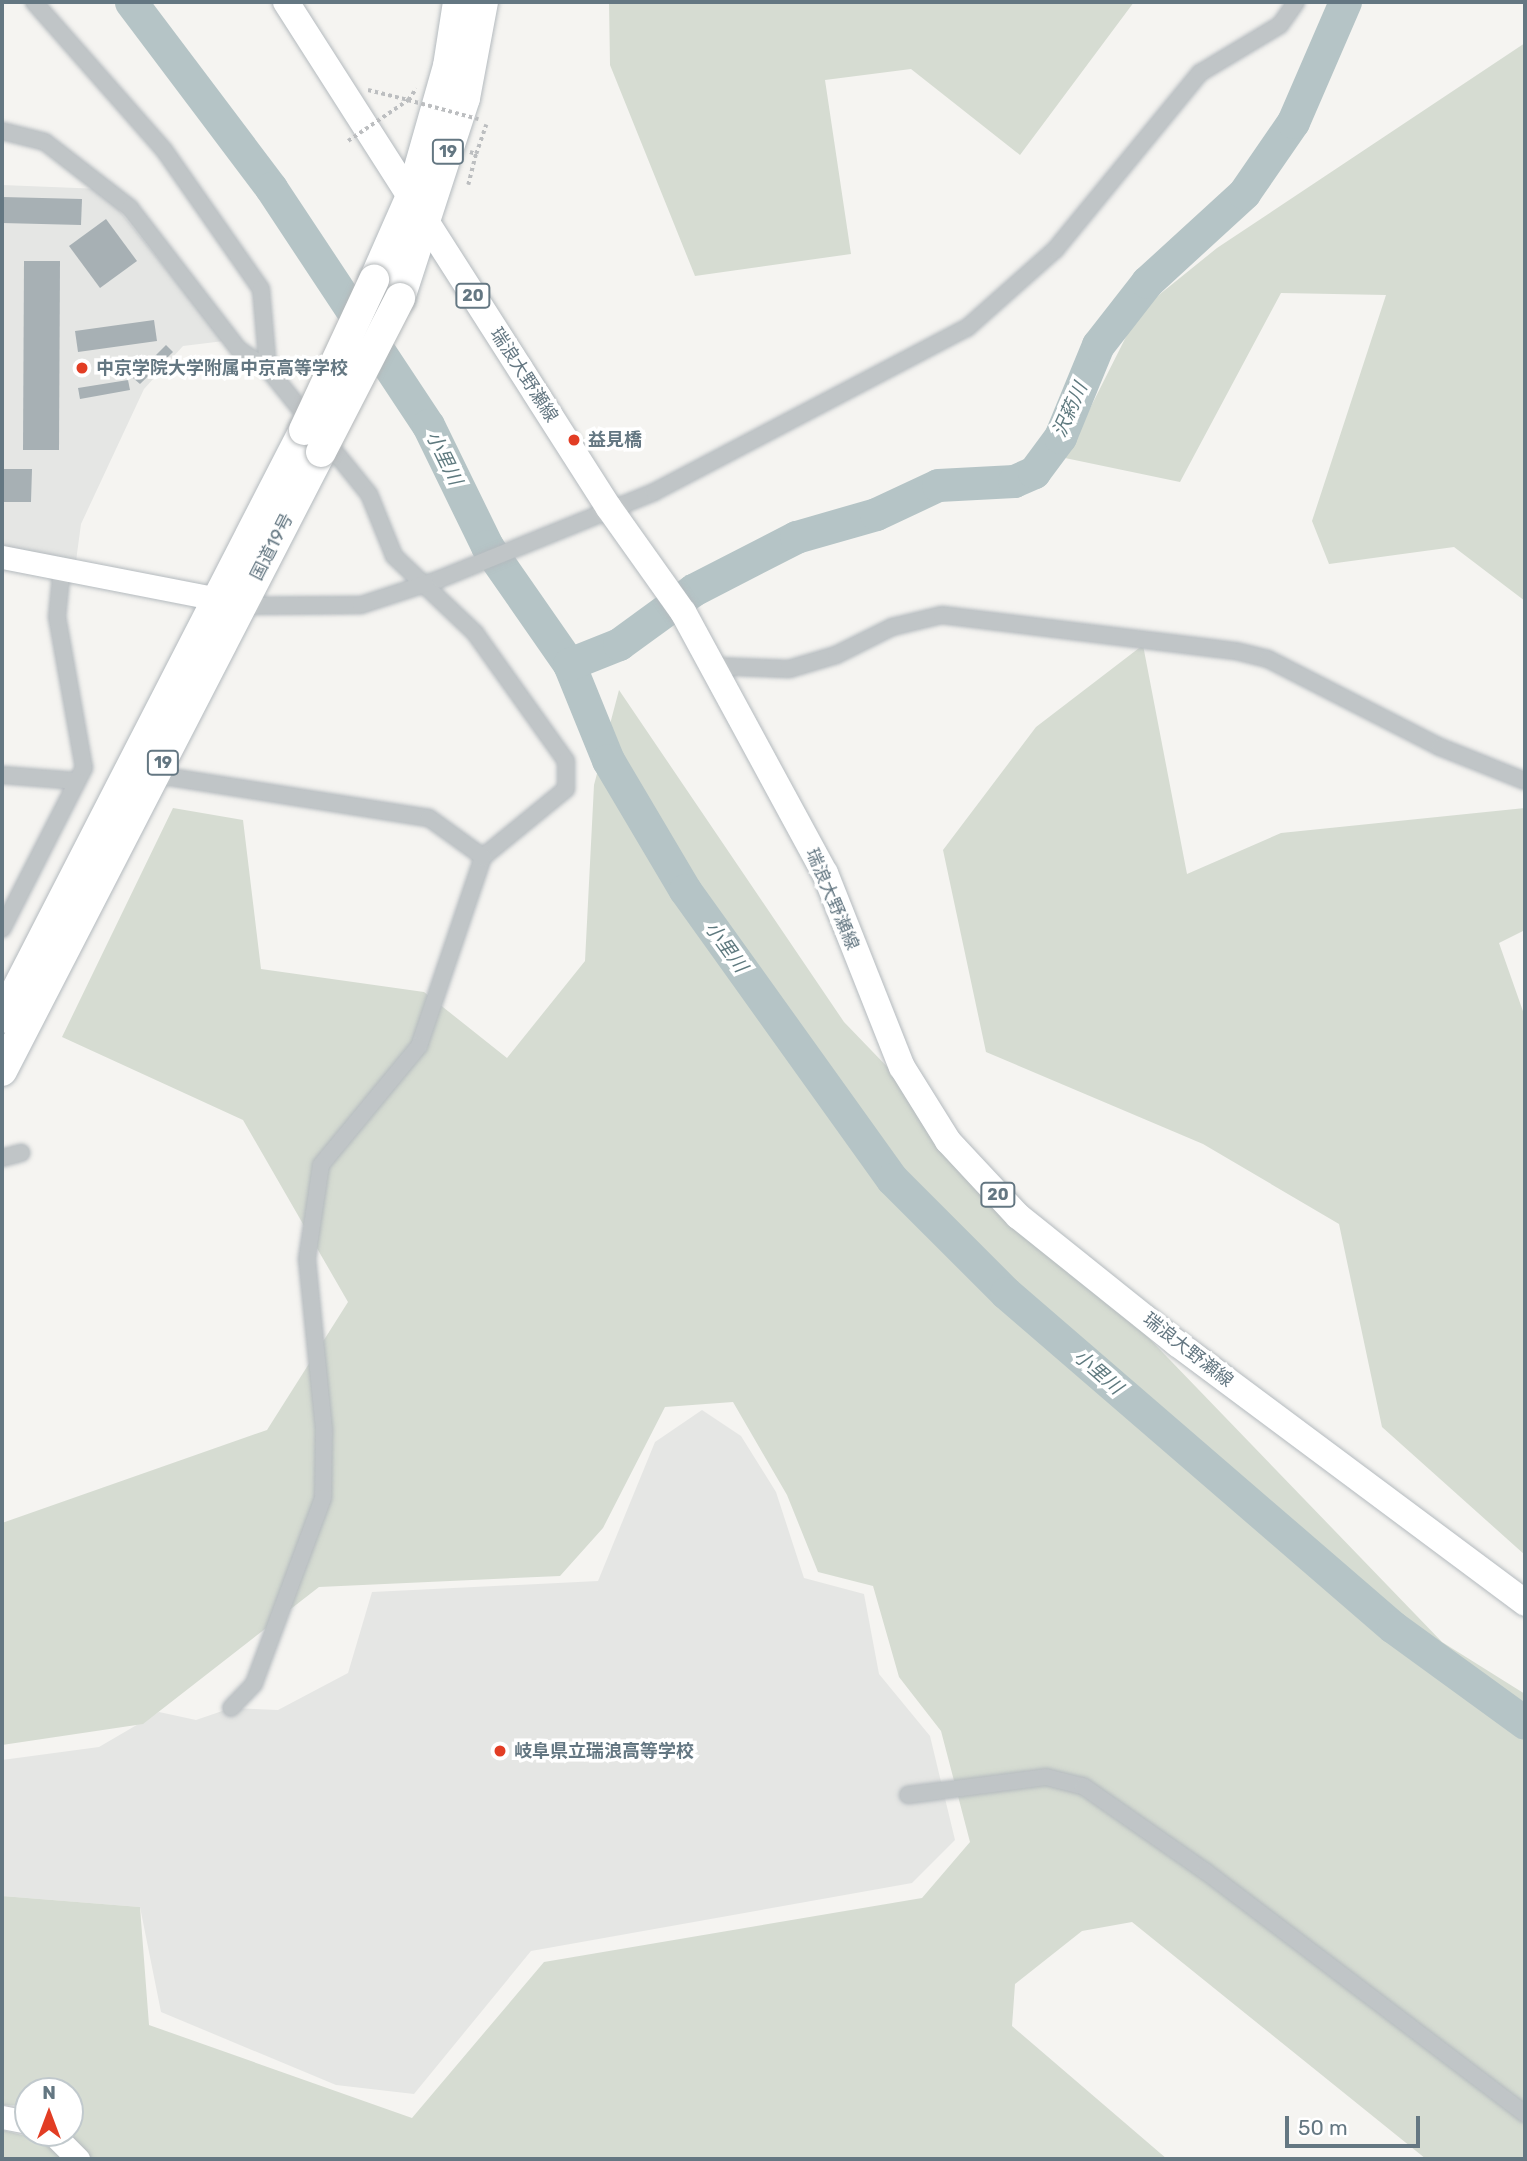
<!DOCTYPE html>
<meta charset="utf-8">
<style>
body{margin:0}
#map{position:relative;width:1527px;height:2161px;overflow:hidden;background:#f5f4f1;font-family:Rubik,"Noto Sans JP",sans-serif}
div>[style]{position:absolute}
.built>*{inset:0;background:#e5e6e4}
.green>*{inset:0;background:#d6dcd2}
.river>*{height:33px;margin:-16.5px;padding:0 16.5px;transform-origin:16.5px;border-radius:16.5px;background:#b5c4c6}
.building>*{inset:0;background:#a7b0b4}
.path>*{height:3.5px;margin-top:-1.75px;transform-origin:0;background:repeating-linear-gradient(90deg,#bcbec0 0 3.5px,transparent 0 7px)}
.roads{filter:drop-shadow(0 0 2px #b4babe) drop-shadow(0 0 2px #b4babe)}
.street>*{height:16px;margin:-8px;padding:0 8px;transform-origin:8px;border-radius:8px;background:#c0c5c7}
.secondary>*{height:23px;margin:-11.5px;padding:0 11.5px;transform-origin:11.5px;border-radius:11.5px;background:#fff}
.primary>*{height:26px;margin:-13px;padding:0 13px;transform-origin:13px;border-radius:13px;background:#fff}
.highway>*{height:30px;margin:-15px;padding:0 15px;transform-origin:15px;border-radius:15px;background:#fff}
.path-bridge>*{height:3.5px;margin-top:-1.75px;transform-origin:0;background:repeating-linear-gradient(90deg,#bcbec0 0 3.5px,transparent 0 7px)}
.bridges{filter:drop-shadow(0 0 2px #b3b7b9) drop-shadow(0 0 2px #b3b7b9)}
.highway-bridge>*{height:30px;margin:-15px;padding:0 15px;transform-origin:15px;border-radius:15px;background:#fff}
.dots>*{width:19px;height:19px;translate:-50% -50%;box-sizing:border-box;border:4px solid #fff;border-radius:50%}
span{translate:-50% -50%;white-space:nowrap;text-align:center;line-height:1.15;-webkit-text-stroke:7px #fff;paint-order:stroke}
.shield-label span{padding:2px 5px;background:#fff;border:2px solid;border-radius:5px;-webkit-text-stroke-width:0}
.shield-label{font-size:16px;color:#647782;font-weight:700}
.poi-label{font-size:18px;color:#647782;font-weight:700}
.left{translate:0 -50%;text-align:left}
.street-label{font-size:18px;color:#647782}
.water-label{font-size:19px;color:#5f7a7f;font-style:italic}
.frame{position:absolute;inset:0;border:4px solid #647782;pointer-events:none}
.north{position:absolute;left:14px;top:2077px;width:70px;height:70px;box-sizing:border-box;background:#fff;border:2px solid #c1c9cd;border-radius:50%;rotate:0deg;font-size:19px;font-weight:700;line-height:28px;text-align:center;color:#647782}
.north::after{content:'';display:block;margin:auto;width:24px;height:32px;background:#e23d24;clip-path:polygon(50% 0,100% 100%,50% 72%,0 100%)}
.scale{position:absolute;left:1285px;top:2116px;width:135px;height:32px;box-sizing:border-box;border:4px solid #647782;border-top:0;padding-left:9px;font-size:21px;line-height:24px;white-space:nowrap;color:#647782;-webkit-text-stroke:5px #fff;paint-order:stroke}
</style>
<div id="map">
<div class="built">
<i style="clip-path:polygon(2px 185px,102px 189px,224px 341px,183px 346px,144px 389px,81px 524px,76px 561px,2px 550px)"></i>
<i style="clip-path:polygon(702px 1410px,741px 1436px,776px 1492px,804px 1578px,864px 1594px,879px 1674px,930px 1736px,955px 1840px,912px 1883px,531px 1951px,414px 2094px,336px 2085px,161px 2012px,140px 1907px,2px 1896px,2px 1760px,99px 1747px,159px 1712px,196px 1720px,231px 1708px,278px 1710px,348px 1673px,372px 1592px,598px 1581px,655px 1442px)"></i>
</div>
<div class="green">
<i style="clip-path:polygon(609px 2px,1134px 2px,1020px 155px,911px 69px,825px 80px,851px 254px,695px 276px,610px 65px)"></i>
<i style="clip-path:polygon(1525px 43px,1525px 601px,1454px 547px,1329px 564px,1312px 521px,1386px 295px,1281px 293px,1180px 482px,1065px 458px,1139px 311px,1217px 248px)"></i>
<i style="clip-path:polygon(1143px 645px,1187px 874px,1281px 833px,1525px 808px,1525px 930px,1499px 943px,1525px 1017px,1525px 1555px,1382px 1427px,1339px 1224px,1203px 1144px,986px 1052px,943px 850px,1036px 727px)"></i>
<i style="clip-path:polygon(619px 690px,844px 1022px,1442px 1642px,1525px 1694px,1525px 2159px,1426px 2159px,1132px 1922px,1082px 1931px,1015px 1984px,1012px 2026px,1167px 2159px,89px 2159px,70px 2133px,70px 2091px,28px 2091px,28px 2106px,2px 2105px,2px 1896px,140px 1907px,149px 2025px,412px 2118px,544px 1962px,922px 1898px,970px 1842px,941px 1731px,899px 1677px,873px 1586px,818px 1572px,787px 1495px,733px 1402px,665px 1407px,603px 1528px,560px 1576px,319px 1587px,143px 1724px,2px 1745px,2px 1523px,267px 1430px,348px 1302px,243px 1120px,62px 1037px,173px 808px,243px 820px,261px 969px,424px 992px,507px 1058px,585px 961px,594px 785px)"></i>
<i style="clip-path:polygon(2px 2130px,42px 2140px,63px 2159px,2px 2159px)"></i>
</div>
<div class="river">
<i style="left:131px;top:2px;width:233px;rotate:53deg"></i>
<i style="left:271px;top:188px;width:284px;rotate:56.5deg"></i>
<i style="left:428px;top:425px;width:135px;rotate:64deg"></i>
<i style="left:487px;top:546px;width:144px;rotate:55.2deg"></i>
<i style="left:569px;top:664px;width:104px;rotate:67.9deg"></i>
<i style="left:608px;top:760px;width:151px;rotate:59.4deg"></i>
<i style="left:685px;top:890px;width:355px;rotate:54.4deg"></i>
<i style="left:892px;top:1179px;width:161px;rotate:45deg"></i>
<i style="left:1006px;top:1293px;width:511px;rotate:40.8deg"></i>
<i style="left:1393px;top:1627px;width:163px;rotate:36deg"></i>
<i style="left:569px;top:664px;width:54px;rotate:-21.8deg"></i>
<i style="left:619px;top:644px;width:92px;rotate:-36.1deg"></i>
<i style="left:693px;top:590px;width:116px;rotate:-27.2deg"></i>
<i style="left:796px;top:537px;width:83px;rotate:-16deg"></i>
<i style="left:876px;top:514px;width:68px;rotate:-25.1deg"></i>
<i style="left:938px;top:485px;width:76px;rotate:-3deg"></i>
<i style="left:1014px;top:481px;width:22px;rotate:-24deg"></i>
<i style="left:1034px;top:472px;width:44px;rotate:-53.4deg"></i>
<i style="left:1060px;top:437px;width:100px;rotate:-67.6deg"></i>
<i style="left:1098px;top:345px;width:80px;rotate:-52.1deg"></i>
<i style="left:1147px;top:282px;width:132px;rotate:-42.5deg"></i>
<i style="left:1244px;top:193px;width:86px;rotate:-55.4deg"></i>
<i style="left:1293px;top:122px;width:131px;rotate:-66.6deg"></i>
</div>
<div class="building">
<i style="clip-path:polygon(2px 197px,82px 199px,81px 225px,2px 223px)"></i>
<i style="clip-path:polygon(106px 219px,137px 261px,100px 288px,69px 246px)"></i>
<i style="clip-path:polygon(24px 261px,60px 261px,59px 450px,23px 450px)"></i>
<i style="clip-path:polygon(154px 320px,157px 341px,78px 352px,75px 331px)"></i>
<i style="clip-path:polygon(166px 345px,173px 352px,140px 384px,133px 378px)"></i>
<i style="clip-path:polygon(128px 380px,130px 390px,80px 399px,78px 388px)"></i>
<i style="clip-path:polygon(2px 469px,32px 469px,31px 502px,2px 502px)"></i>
</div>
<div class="path">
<i style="left:368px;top:90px;width:41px;rotate:14deg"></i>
<i style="left:408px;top:100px;width:14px;rotate:-54deg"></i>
<i style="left:470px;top:152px;width:6px;rotate:18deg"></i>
<i style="left:476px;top:154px;width:31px;rotate:-71deg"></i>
<i style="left:468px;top:185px;width:32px;rotate:-76deg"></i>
</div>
<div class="roads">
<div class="street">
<i style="left:34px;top:2px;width:197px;rotate:48.7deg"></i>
<i style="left:164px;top:150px;width:169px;rotate:55.1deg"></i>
<i style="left:261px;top:289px;width:80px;rotate:85deg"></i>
<i style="left:2px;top:131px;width:44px;rotate:14.3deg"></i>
<i style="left:45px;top:142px;width:108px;rotate:37.8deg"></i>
<i style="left:130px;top:208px;width:178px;rotate:52.5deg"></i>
<i style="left:238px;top:349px;width:36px;rotate:34deg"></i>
<i style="left:268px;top:369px;width:161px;rotate:51.1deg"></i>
<i style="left:369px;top:494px;width:67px;rotate:68deg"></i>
<i style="left:394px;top:556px;width:112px;rotate:43.5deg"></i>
<i style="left:475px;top:633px;width:157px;rotate:54.6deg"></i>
<i style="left:566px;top:761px;width:28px;rotate:90deg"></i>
<i style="left:566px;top:789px;width:107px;rotate:140.7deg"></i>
<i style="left:483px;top:857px;width:200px;rotate:108.7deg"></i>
<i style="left:419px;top:1046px;width:154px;rotate:129.5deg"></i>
<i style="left:321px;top:1165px;width:95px;rotate:98.5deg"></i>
<i style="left:307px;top:1259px;width:170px;rotate:84.3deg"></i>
<i style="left:324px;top:1428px;width:70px;rotate:90.8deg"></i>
<i style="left:323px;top:1498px;width:198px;rotate:110.4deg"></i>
<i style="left:254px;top:1684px;width:33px;rotate:134deg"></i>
<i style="left:237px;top:606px;width:124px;rotate:-0.5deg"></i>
<i style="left:361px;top:605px;width:83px;rotate:-18.2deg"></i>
<i style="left:440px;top:579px;width:231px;rotate:-22.1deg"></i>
<i style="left:654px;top:492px;width:353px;rotate:-27.7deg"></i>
<i style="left:967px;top:328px;width:118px;rotate:-41.6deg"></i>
<i style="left:1055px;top:250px;width:229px;rotate:-50.7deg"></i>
<i style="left:1200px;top:73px;width:93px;rotate:-31deg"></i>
<i style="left:1280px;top:25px;width:28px;rotate:-55deg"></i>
<i style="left:713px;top:666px;width:76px;rotate:2.3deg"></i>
<i style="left:789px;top:669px;width:49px;rotate:-16.6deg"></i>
<i style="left:836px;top:655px;width:63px;rotate:-26.6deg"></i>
<i style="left:892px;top:627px;width:51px;rotate:-13.5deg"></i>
<i style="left:942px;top:615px;width:296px;rotate:7deg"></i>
<i style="left:1236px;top:651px;width:33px;rotate:14deg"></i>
<i style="left:1268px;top:659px;width:193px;rotate:27.1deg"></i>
<i style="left:1440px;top:747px;width:92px;rotate:21.8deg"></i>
<i style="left:2px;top:775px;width:75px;rotate:4.6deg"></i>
<i style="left:157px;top:775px;width:275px;rotate:9deg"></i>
<i style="left:429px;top:818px;width:67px;rotate:35.8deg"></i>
<i style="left:2px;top:929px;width:181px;rotate:-63deg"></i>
<i style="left:84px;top:768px;width:153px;rotate:-100.1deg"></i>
<i style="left:57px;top:617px;width:50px;rotate:-84.3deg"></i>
<i style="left:2px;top:1158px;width:20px;rotate:-15deg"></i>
<i style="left:908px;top:1795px;width:139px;rotate:-7.4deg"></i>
<i style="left:1046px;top:1777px;width:38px;rotate:14deg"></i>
<i style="left:1083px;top:1786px;width:149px;rotate:34.9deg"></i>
<i style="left:1205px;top:1871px;width:402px;rotate:37.2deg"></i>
</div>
<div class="secondary">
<i style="left:2px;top:557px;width:221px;rotate:11deg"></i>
<i style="left:2px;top:2117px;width:26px;rotate:11deg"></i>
<i style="left:52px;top:2133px;width:37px;rotate:45deg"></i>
</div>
<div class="primary">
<i style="left:286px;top:2px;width:600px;rotate:57.45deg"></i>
<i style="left:609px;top:508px;width:128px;rotate:54.6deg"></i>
<i style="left:683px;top:612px;width:297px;rotate:61.5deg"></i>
<i style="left:825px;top:873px;width:209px;rotate:68.4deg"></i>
<i style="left:902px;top:1067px;width:87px;rotate:58.1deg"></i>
<i style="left:948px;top:1141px;width:103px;rotate:47deg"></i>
<i style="left:1018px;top:1216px;width:205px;rotate:38.7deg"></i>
<i style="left:1178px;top:1344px;width:433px;rotate:36.7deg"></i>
</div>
<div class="highway">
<i style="left:374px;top:280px;width:92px;rotate:-66.2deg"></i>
<i style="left:411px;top:196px;width:135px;rotate:-74.1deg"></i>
<i style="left:448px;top:66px;width:65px;rotate:-81.1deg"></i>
<i style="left:400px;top:298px;width:210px;rotate:-72deg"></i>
<i style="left:465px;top:98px;width:98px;rotate:-79.4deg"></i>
<i style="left:2px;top:1018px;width:661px;rotate:-62.81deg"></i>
<i style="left:2px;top:1071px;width:696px;rotate:-62.74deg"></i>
</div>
</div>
<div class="path-bridge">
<i style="left:348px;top:141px;width:73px;rotate:-34.3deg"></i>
<i style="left:408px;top:100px;width:73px;rotate:15.2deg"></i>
</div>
<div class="bridges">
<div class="highway-bridge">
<i style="left:304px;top:430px;width:166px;rotate:-65deg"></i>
<i style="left:321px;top:452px;width:173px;rotate:-62.8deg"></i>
</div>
</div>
<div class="dots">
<i style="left:82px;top:368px;background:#e23d24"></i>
<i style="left:574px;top:440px;background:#e23d24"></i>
<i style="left:500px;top:1751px;background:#e23d24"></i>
</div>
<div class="shield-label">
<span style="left:448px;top:152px">19</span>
<span style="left:473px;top:296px">20</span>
<span style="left:163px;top:763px">19</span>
<span style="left:998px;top:1195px">20</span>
</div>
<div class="poi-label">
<span class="left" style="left:96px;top:368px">中京学院大学附属中京高等学校</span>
<span class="left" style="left:588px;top:440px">益見橋</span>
<span class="left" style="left:514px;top:1751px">岐阜県立瑞浪高等学校</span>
</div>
<div class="street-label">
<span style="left:524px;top:375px;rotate:57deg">瑞浪大野瀬線</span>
<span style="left:272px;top:547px;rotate:-63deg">国道19号</span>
<span style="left:832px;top:899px;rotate:67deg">瑞浪大野瀬線</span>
<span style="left:1188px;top:1350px;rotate:38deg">瑞浪大野瀬線</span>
</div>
<div class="water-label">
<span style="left:1070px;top:410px;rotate:-66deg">沢葯川</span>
<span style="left:444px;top:458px;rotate:64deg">小里川</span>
<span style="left:726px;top:947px;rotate:54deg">小里川</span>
<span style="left:1098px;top:1372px;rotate:41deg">小里川</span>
</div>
<div class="frame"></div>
<div class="north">N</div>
<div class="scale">50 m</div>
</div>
